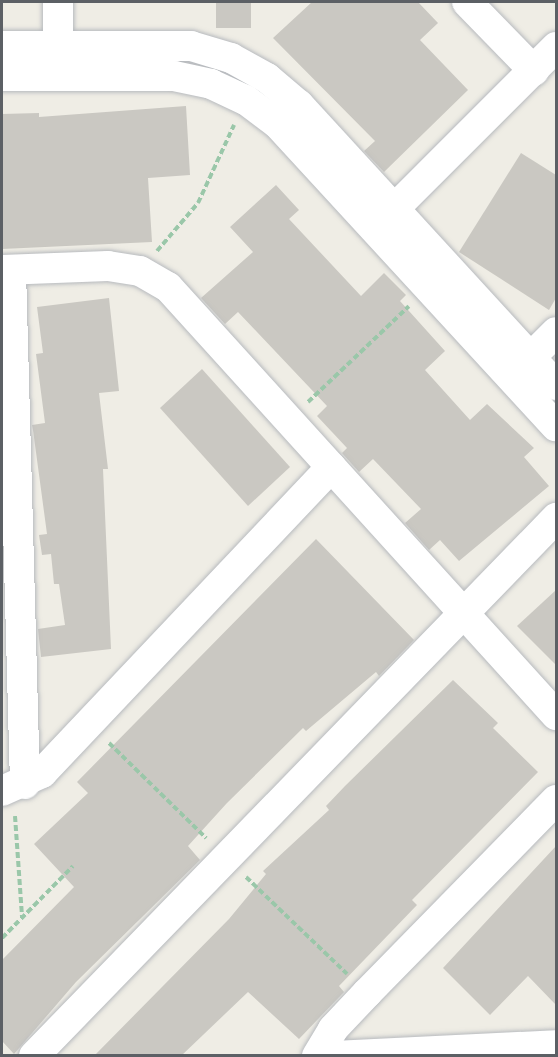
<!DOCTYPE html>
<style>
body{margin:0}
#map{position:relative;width:558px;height:1057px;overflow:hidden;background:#efede5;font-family:Inter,sans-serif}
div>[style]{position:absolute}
.building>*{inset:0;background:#cac8c2}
.path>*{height:4px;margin-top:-2px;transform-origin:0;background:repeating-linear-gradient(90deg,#9ac7a9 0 6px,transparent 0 9px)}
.roads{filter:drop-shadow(0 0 2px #b7babe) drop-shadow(0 0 2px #b7babe)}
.street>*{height:30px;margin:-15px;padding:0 15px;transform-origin:15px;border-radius:15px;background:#fff}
span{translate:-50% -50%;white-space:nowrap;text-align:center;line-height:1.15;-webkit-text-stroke:4.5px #fff;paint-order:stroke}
.frame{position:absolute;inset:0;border:3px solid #5c6065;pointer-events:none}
</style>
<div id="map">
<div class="building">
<i style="clip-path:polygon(216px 2px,251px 2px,251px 28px,216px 28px)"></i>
<i style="clip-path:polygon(312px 2px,418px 2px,438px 23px,420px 40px,468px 90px,384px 172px,364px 151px,375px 141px,273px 38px)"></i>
<i style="clip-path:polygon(186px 106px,190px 175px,148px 178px,152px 242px,2px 249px,2px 114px,39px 113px,39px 117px)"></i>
<i style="clip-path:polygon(521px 153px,556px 175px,556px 298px,549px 310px,459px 252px)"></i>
<i style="clip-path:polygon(276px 185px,299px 210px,289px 219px,361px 296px,384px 273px,406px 295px,400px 301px,445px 351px,425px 370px,470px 420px,487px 404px,534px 448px,524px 457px,549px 486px,459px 561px,440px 540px,429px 550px,405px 523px,421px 509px,373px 459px,359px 472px,342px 453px,347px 448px,317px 416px,327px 406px,257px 332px,238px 312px,225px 324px,201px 298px,253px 252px,230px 227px)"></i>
<i style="clip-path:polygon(109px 298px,119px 391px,99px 393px,108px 469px,103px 469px,111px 649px,41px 657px,38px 629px,65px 625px,59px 584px,54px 584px,51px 554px,42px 555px,39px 535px,47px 534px,33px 430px,32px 425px,45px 423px,36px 354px,43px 353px,37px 307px)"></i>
<i style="clip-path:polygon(202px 369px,290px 467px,248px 506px,160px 408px)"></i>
<i style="clip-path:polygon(316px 539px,414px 640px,379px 676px,376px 672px,306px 731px,303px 728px,227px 803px,188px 846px,200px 860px,76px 982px,14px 1054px,2px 1041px,2px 960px,74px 887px,34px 844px,88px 793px,77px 782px)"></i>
<i style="clip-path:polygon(556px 590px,556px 665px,517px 626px)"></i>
<i style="clip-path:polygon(453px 680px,498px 723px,493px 728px,538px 772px,412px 900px,417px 905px,339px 986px,344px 992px,320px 1017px,299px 1039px,248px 992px,181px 1056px,94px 1056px,229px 919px,266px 874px,263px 871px,329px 810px,326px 806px,345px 786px)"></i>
<i style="clip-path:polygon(556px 846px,556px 1005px,528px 976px,490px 1015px,443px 968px)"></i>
</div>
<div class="path">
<i style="left:157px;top:251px;width:63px;rotate:-49.5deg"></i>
<i style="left:198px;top:203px;width:86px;rotate:-65.2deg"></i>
<i style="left:308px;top:402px;width:139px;rotate:-43.5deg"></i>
<i style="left:109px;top:743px;width:136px;rotate:44.4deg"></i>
<i style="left:15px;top:816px;width:101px;rotate:86deg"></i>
<i style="left:246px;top:877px;width:140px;rotate:43.8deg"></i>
<i style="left:2px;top:938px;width:101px;rotate:-45.4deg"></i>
</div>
<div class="roads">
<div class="street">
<i style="left:58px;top:2px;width:62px;rotate:90deg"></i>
<i style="left:467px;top:2px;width:96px;rotate:45.8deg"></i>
<i style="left:2px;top:46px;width:189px"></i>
<i style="left:191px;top:46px;width:42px;rotate:16.7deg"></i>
<i style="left:231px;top:58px;width:41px;rotate:29.1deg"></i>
<i style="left:267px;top:78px;width:42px;rotate:40.2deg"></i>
<i style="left:299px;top:105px;width:380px;rotate:47.5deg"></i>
<i style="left:2px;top:76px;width:172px"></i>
<i style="left:174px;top:76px;width:38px;rotate:12deg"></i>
<i style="left:211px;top:84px;width:38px;rotate:25deg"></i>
<i style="left:246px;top:100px;width:39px;rotate:37deg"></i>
<i style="left:277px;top:123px;width:412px;rotate:47.4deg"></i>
<i style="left:382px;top:221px;width:246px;rotate:-45deg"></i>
<i style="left:2px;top:270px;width:106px;rotate:-2.2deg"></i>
<i style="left:108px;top:266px;width:32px;rotate:9deg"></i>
<i style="left:140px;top:271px;width:32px;rotate:30deg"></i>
<i style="left:168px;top:287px;width:578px;rotate:47.81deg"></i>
<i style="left:11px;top:270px;width:514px;rotate:88.44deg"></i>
<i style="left:531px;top:357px;width:35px;rotate:-45deg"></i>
<i style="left:2px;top:791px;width:44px;rotate:-24.2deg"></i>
<i style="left:42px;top:773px;width:421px;rotate:-46.6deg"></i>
<i style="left:34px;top:1056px;width:750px;rotate:-45.86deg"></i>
<i style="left:317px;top:1056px;width:31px;rotate:-59deg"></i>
<i style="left:333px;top:1029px;width:50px;rotate:-46.6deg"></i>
<i style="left:367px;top:993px;width:270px;rotate:-45.6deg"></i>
<i style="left:334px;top:1056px;width:222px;rotate:-2.8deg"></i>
</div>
</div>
<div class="frame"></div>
</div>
